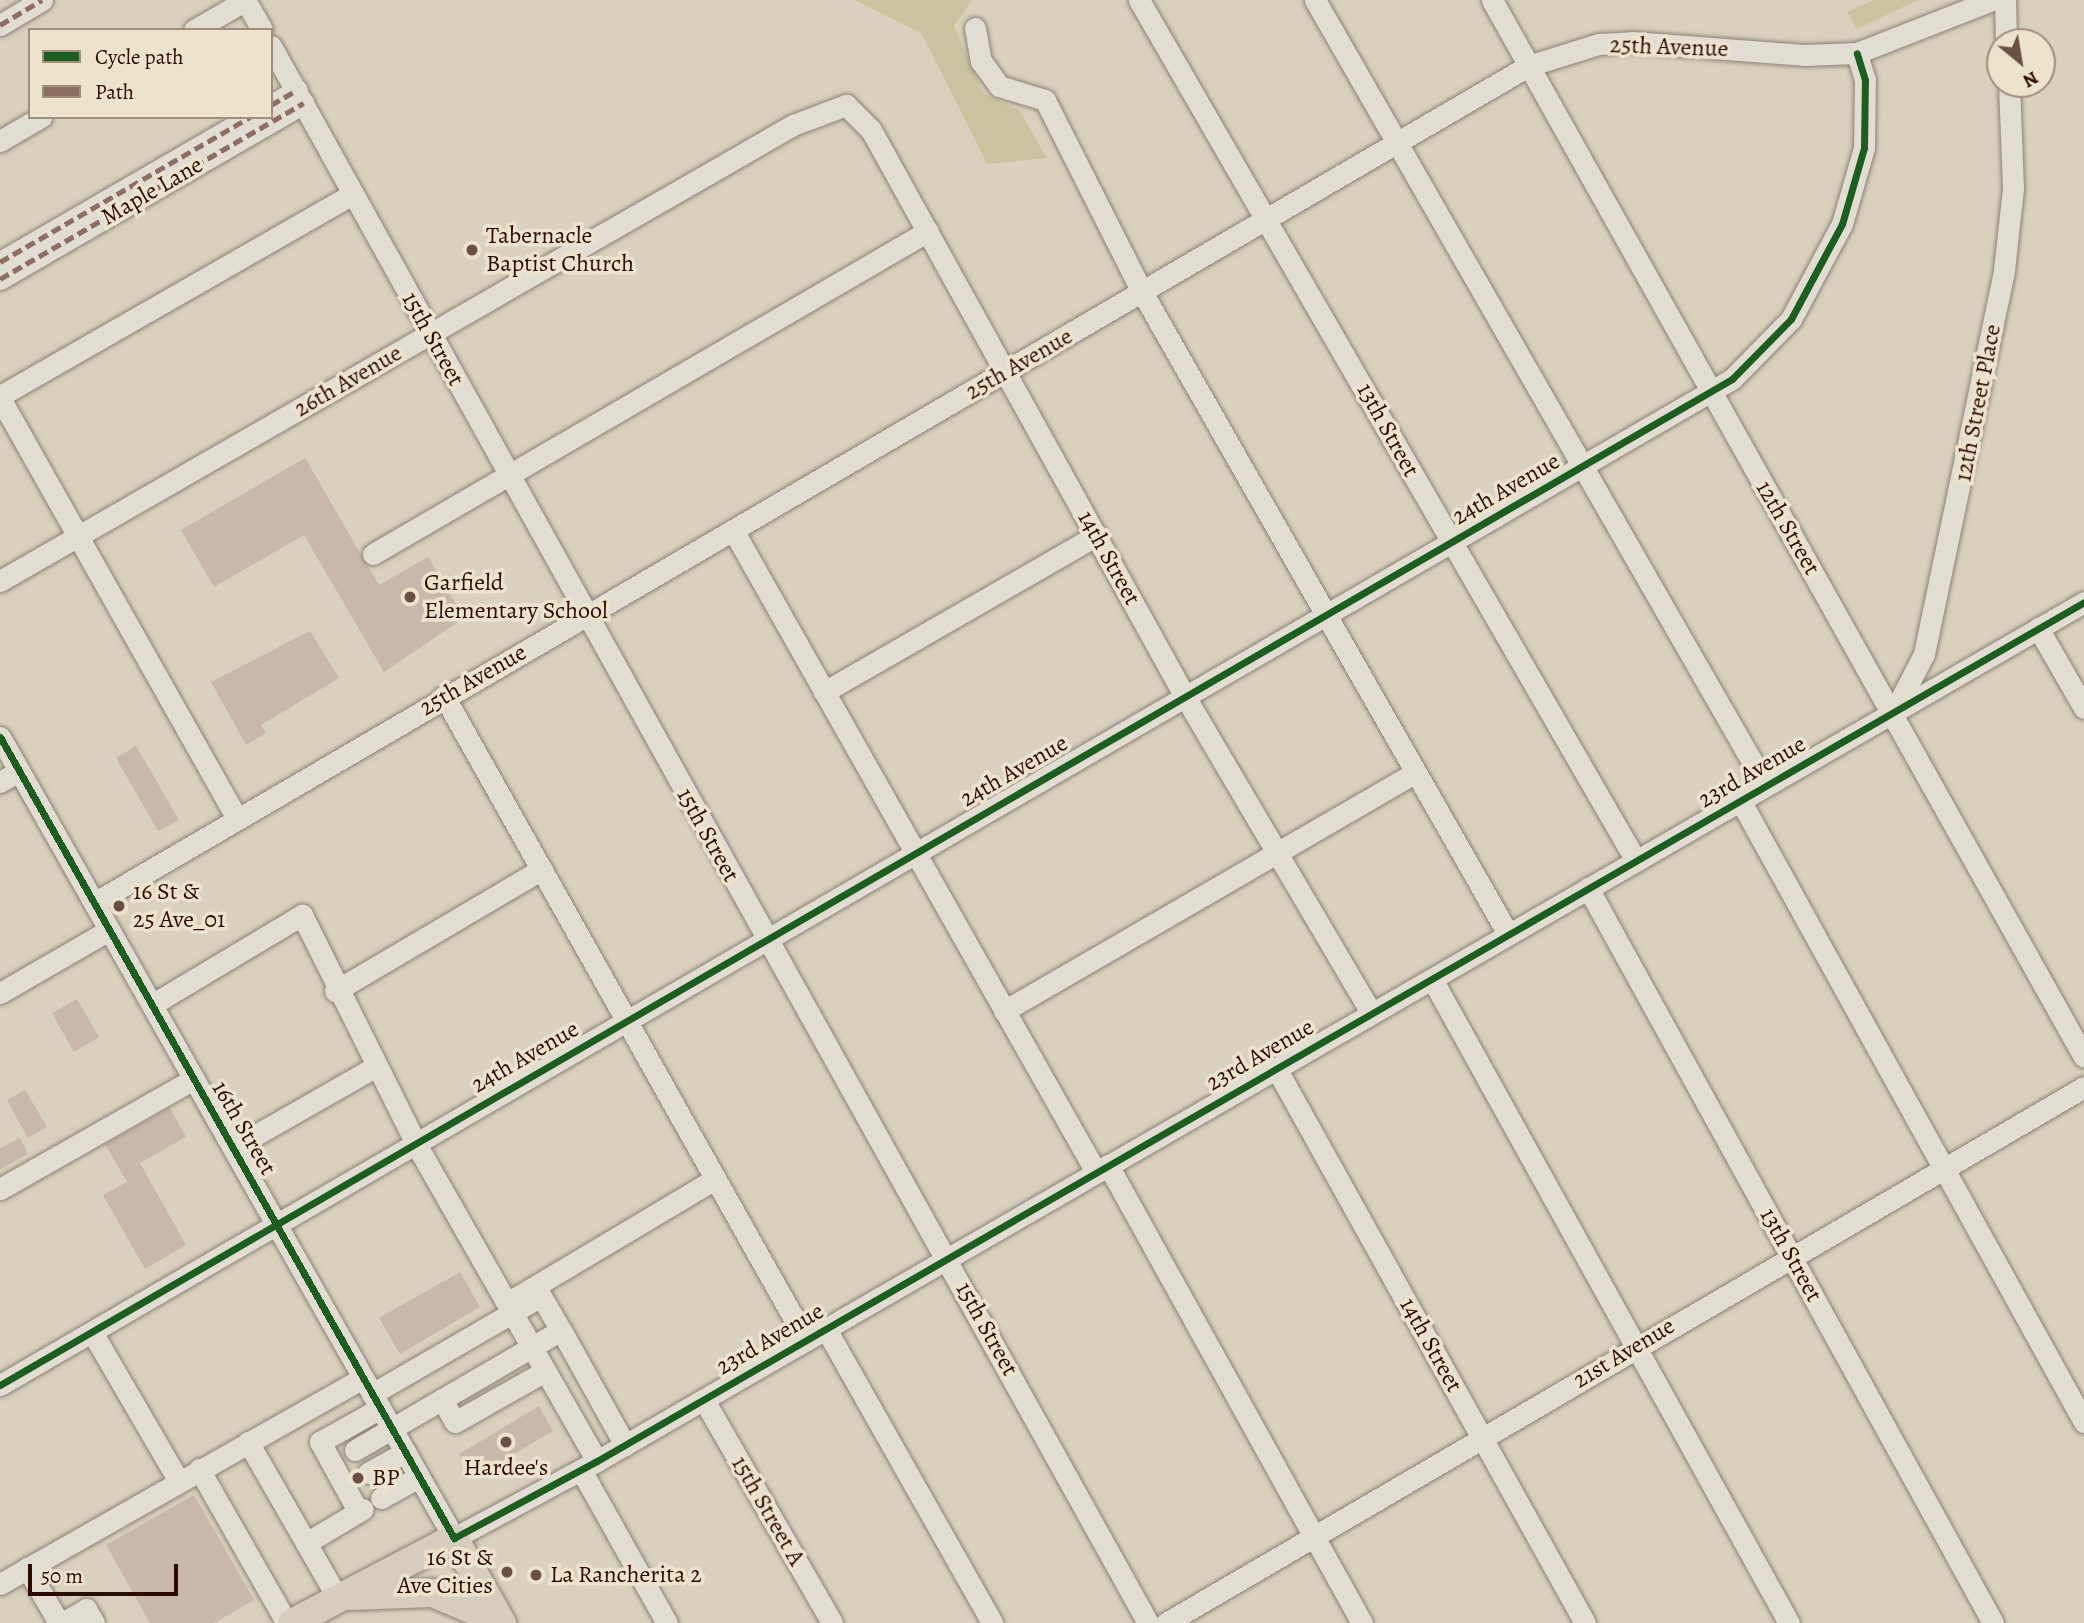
<!DOCTYPE html>
<style>
body{margin:0}
#map{position:relative;width:2084px;height:1623px;overflow:hidden;background:#d9d0bd;font-family:Alegreya,serif}
div>[style]{position:absolute}
.green>*{inset:0;background:#c9c49f}
.building>*{inset:0;background:#c8b8ac}
.roads{filter:drop-shadow(0 0 2px #8b8276) drop-shadow(0 0 2px #8b8276)}
.minor>*{height:21px;margin:-10.5px;padding:0 10.5px;transform-origin:10.5px;border-radius:10.5px;background:#e2ddd3}
.major>*{height:28px;margin:-14px;padding:0 14px;transform-origin:14px;border-radius:14px;background:#d6cdbf}
.quiet>*{height:5px;margin-top:-2.5px;transform-origin:0;background:repeating-linear-gradient(90deg,#8d6e63 0 10px,transparent 0 15px)}
.cycleway>*{height:7px;margin:-3.5px;padding:0 3.5px;transform-origin:3.5px;border-radius:3.5px;background:#1b5e20}
.dots>*{width:19px;height:19px;translate:-50% -50%;box-sizing:border-box;border:4px solid #ede3cd;border-radius:50%}
span{translate:-50% -50%;white-space:nowrap;text-align:center;line-height:1.15;-webkit-text-stroke:7px #ede3cd;paint-order:stroke}
.street-label{font-size:24px;color:#2d0b01}
.poi-label{font-size:24px;color:#2d0b01}
.left{translate:0 -50%;text-align:left}
.right{translate:-100% -50%;text-align:right}
.legend{position:absolute;left:28px;top:28px;width:245px;height:91px;box-sizing:border-box;background:#ede3cd;border:2px solid #a08d7b;margin:0;padding:9px 12px;list-style:none;font-size:21px;color:#2d0b01}
.legend li{display:flex;align-items:center;gap:14px;height:35px}
.legend b{width:35px;border:2px solid #a08d7b}
.north{position:absolute;left:1986px;top:28px;width:70px;height:70px;box-sizing:border-box;background:#ede3cd;border:2px solid #a08d7b;border-radius:50%;rotate:150deg;font-size:19px;font-weight:700;line-height:28px;text-align:center;color:#2d0b01}
.north::after{content:'';display:block;margin:auto;width:24px;height:32px;background:#695043;clip-path:polygon(50% 0,100% 100%,50% 72%,0 100%)}
.scale{position:absolute;left:28px;top:1564px;width:150px;height:32px;box-sizing:border-box;border:4px solid #2d0b01;border-top:0;padding-left:9px;font-size:21px;line-height:24px;white-space:nowrap;color:#2d0b01;-webkit-text-stroke:5px #ede3cd;paint-order:stroke}
</style>
<div id="map">
<div class="green">
<i style="clip-path:polygon(855px 0,972px 0,954px 26px,983px 93px,1019px 110px,1047px 158px,987px 164px,921px 33px)"></i>
<i style="clip-path:polygon(1874px 0,1918px 0,1857px 29px,1847px 12px)"></i>
</div>
<div class="building">
<i style="clip-path:polygon(305px 458px,379px 585px,428px 557px,464px 618px,384px 672px,304px 535px,214px 587px,181px 530px)"></i>
<i style="clip-path:polygon(310px 631px,339px 678px,261px 725px,266px 733px,246px 745px,211px 682px)"></i>
<i style="clip-path:polygon(136px 746px,179px 820px,158px 831px,116px 758px)"></i>
<i style="clip-path:polygon(77px 999px,99px 1037px,74px 1052px,52px 1013px)"></i>
<i style="clip-path:polygon(25px 1090px,47px 1127px,28px 1138px,7px 1100px)"></i>
<i style="clip-path:polygon(170px 1108px,186px 1137px,140px 1163px,186px 1245px,145px 1269px,103px 1195px,127px 1182px,105px 1144px)"></i>
<i style="clip-path:polygon(20px 1138px,28px 1154px,0 1169px,0 1148px)"></i>
<i style="clip-path:polygon(460px 1272px,480px 1307px,400px 1354px,379px 1318px)"></i>
<i style="clip-path:polygon(539px 1406px,553px 1431px,473px 1478px,459px 1454px)"></i>
<i style="clip-path:polygon(194px 1495px,254px 1600px,214px 1623px,150px 1623px,106px 1545px)"></i>
</div>
<div class="roads">
<div class="minor">
<i style="left:245px;top:0;width:34px;rotate:60deg"></i>
<i style="left:1139px;top:0;width:994px;rotate:60deg"></i>
<i style="left:1315px;top:0;width:906px;rotate:60.15deg"></i>
<i style="left:1492px;top:0;width:1211px;rotate:60.75deg"></i>
<i style="left:2005px;top:0;width:42px;rotate:88.6deg"></i>
<i style="left:0;top:25px;width:49px;rotate:-30.8deg"></i>
<i style="left:975px;top:28px;width:34px;rotate:80deg"></i>
<i style="left:981px;top:61px;width:31px;rotate:54deg"></i>
<i style="left:999px;top:86px;width:48px;rotate:16.9deg"></i>
<i style="left:1045px;top:100px;width:215px;rotate:63.2deg"></i>
<i style="left:1142px;top:292px;width:739px;rotate:60.31deg"></i>
<i style="left:194px;top:30px;width:60px;rotate:-30deg"></i>
<i style="left:271px;top:46px;width:1804px;rotate:60.92deg"></i>
<i style="left:271px;top:105px;width:30px;rotate:-30deg"></i>
<i style="left:0;top:141px;width:48px;rotate:-30.3deg"></i>
<i style="left:0;top:262px;width:289px;rotate:-30.1deg"></i>
<i style="left:0;top:279px;width:351px;rotate:-30.1deg"></i>
<i style="left:0;top:396px;width:407px;rotate:-29.8deg"></i>
<i style="left:0;top:398px;width:481px;rotate:60.6deg"></i>
<i style="left:733px;top:530px;width:738px;rotate:60.52deg"></i>
<i style="left:373px;top:554px;width:642px;rotate:-30.2deg"></i>
<i style="left:0;top:581px;width:915px;rotate:-29.9deg"></i>
<i style="left:793px;top:125px;width:57px;rotate:-20.7deg"></i>
<i style="left:846px;top:105px;width:35px;rotate:45deg"></i>
<i style="left:871px;top:130px;width:646px;rotate:61.01deg"></i>
<i style="left:1184px;top:695px;width:369px;rotate:59.5deg"></i>
<i style="left:2038px;top:628px;width:92px;rotate:60.1deg"></i>
<i style="left:824px;top:692px;width:315px;rotate:-29.9deg"></i>
<i style="left:444px;top:696px;width:739px;rotate:60.66deg"></i>
<i style="left:1894px;top:712px;width:65px;rotate:-62.7deg"></i>
<i style="left:1924px;top:654px;width:392px;rotate:-78.2deg"></i>
<i style="left:2004px;top:270px;width:82px;rotate:-83.7deg"></i>
<i style="left:2013px;top:188px;width:104px;rotate:-92.2deg"></i>
<i style="left:0;top:737px;width:921px;rotate:60.46deg"></i>
<i style="left:454px;top:1538px;width:162px;rotate:-28.3deg"></i>
<i style="left:597px;top:1461px;width:1717px;rotate:-30.01deg"></i>
<i style="left:0;top:782px;width:22px;rotate:-30deg"></i>
<i style="left:1740px;top:800px;width:711px;rotate:61.06deg"></i>
<i style="left:1588px;top:888px;width:839px;rotate:61.14deg"></i>
<i style="left:94px;top:903px;width:1660px;rotate:-30.27deg"></i>
<i style="left:1528px;top:66px;width:73px;rotate:-17.4deg"></i>
<i style="left:1598px;top:44px;width:34px;rotate:-3deg"></i>
<i style="left:1632px;top:42px;width:172px;rotate:4.3deg"></i>
<i style="left:1804px;top:55px;width:53px;rotate:-2.2deg"></i>
<i style="left:1857px;top:53px;width:145px;rotate:-21.4deg"></i>
<i style="left:1432px;top:979px;width:736px;rotate:61deg"></i>
<i style="left:335px;top:991px;width:240px;rotate:-30.5deg"></i>
<i style="left:0;top:993px;width:126px;rotate:-30deg"></i>
<i style="left:153px;top:1004px;width:174px;rotate:-30.9deg"></i>
<i style="left:302px;top:915px;width:256px;rotate:63.5deg"></i>
<i style="left:416px;top:1144px;width:365px;rotate:60.3deg"></i>
<i style="left:1004px;top:1011px;width:475px;rotate:-30.1deg"></i>
<i style="left:1276px;top:1068px;width:635px;rotate:60.89deg"></i>
<i style="left:233px;top:1148px;width:163px;rotate:-29.7deg"></i>
<i style="left:1108px;top:1165px;width:524px;rotate:60.99deg"></i>
<i style="left:0;top:1189px;width:223px;rotate:-29.6deg"></i>
<i style="left:507px;top:1303px;width:242px;rotate:-30.8deg"></i>
<i style="left:826px;top:1329px;width:338px;rotate:60.5deg"></i>
<i style="left:92px;top:1332px;width:171px;rotate:59.8deg"></i>
<i style="left:0;top:1385px;width:2003px;rotate:-30.15deg"></i>
<i style="left:1732px;top:379px;width:84px;rotate:-45.5deg"></i>
<i style="left:1791px;top:319px;width:108px;rotate:-61.8deg"></i>
<i style="left:1842px;top:224px;width:79px;rotate:-73.9deg"></i>
<i style="left:1864px;top:148px;width:68px;rotate:-89.2deg"></i>
<i style="left:1865px;top:80px;width:28px;rotate:-107deg"></i>
<i style="left:372px;top:1394px;width:195px;rotate:-30.1deg"></i>
<i style="left:541px;top:1296px;width:39px;rotate:60deg"></i>
<i style="left:442px;top:1399px;width:26px;rotate:61deg"></i>
<i style="left:455px;top:1422px;width:103px;rotate:-29.5deg"></i>
<i style="left:704px;top:1400px;width:257px;rotate:60.1deg"></i>
<i style="left:248px;top:1442px;width:179px;rotate:60.1deg"></i>
<i style="left:355px;top:1450px;width:238px;rotate:-30.2deg"></i>
<i style="left:561px;top:1330px;width:132px;rotate:60.9deg"></i>
<i style="left:199px;top:1469px;width:177px;rotate:60.3deg"></i>
<i style="left:581px;top:1470px;width:176px;rotate:60.7deg"></i>
<i style="left:368px;top:1473px;width:43px;rotate:-29.6deg"></i>
<i style="left:381px;top:1498px;width:43px;rotate:-28.9deg"></i>
<i style="left:358px;top:1511px;width:79px;rotate:-118.8deg"></i>
<i style="left:320px;top:1442px;width:69px;rotate:-29.5deg"></i>
<i style="left:306px;top:1543px;width:66px;rotate:-30.8deg"></i>
<i style="left:27px;top:1568px;width:64px;rotate:59.8deg"></i>
<i style="left:0;top:1584px;width:417px;rotate:-29.6deg"></i>
<i style="left:62px;top:1623px;width:28px;rotate:-30deg"></i>
<i style="left:86px;top:1609px;width:16px;rotate:60deg"></i>
<i style="left:1166px;top:1623px;width:1063px;rotate:-30.28deg"></i>
</div>
<div class="major">
<i style="left:351px;top:1596px;width:82px;rotate:-2.1deg"></i>
<i style="left:433px;top:1593px;width:74px;rotate:23.1deg"></i>
<i style="left:292px;top:1623px;width:183px;rotate:-27.7deg"></i>
<i style="left:454px;top:1538px;width:98px;rotate:60.5deg"></i>
</div>
</div>
<div class="quiet">
<i style="left:0;top:25px;width:49px;rotate:-30.8deg"></i>
<i style="left:271px;top:105px;width:30px;rotate:-30deg"></i>
<i style="left:0;top:262px;width:289px;rotate:-30.1deg"></i>
<i style="left:0;top:279px;width:351px;rotate:-30.1deg"></i>
</div>
<div class="cycleway">
<i style="left:0;top:737px;width:921px;rotate:60.46deg"></i>
<i style="left:454px;top:1538px;width:162px;rotate:-28.3deg"></i>
<i style="left:597px;top:1461px;width:1717px;rotate:-30.01deg"></i>
<i style="left:0;top:1385px;width:2003px;rotate:-30.15deg"></i>
<i style="left:1732px;top:379px;width:84px;rotate:-45.5deg"></i>
<i style="left:1791px;top:319px;width:108px;rotate:-61.8deg"></i>
<i style="left:1842px;top:224px;width:79px;rotate:-73.9deg"></i>
<i style="left:1864px;top:148px;width:68px;rotate:-89.2deg"></i>
<i style="left:1865px;top:80px;width:28px;rotate:-107deg"></i>
</div>
<div class="dots">
<i style="left:472px;top:250px;background:#695043"></i>
<i style="left:410px;top:597px;background:#695043"></i>
<i style="left:119px;top:906px;background:#695043"></i>
<i style="left:506px;top:1442px;background:#695043"></i>
<i style="left:358px;top:1478px;background:#695043"></i>
<i style="left:507px;top:1572px;background:#695043"></i>
<i style="left:536px;top:1575px;background:#695043"></i>
</div>
<div class="street-label">
<span style="left:1669px;top:47px;rotate:2deg">25th Avenue</span>
<span style="left:152px;top:191px;rotate:-30deg">Maple Lane</span>
<span style="left:433px;top:339px;rotate:61deg">15th Street</span>
<span style="left:1019px;top:364px;rotate:-30deg">25th Avenue</span>
<span style="left:348px;top:381px;rotate:-30deg">26th Avenue</span>
<span style="left:1978px;top:403px;rotate:-79deg">12th Street Place</span>
<span style="left:1388px;top:430px;rotate:61deg">13th Street</span>
<span style="left:1506px;top:489px;rotate:-30deg">24th Avenue</span>
<span style="left:1788px;top:528px;rotate:60deg">12th Street</span>
<span style="left:1109px;top:558px;rotate:61deg">14th Street</span>
<span style="left:473px;top:680px;rotate:-30deg">25th Avenue</span>
<span style="left:1014px;top:771px;rotate:-30deg">24th Avenue</span>
<span style="left:1752px;top:772px;rotate:-30deg">23rd Avenue</span>
<span style="left:708px;top:835px;rotate:61deg">15th Street</span>
<span style="left:1260px;top:1055px;rotate:-30deg">23rd Avenue</span>
<span style="left:525px;top:1057px;rotate:-30deg">24th Avenue</span>
<span style="left:244px;top:1128px;rotate:60deg">16th Street</span>
<span style="left:1791px;top:1255px;rotate:61deg">13th Street</span>
<span style="left:987px;top:1329px;rotate:61deg">15th Street</span>
<span style="left:770px;top:1339px;rotate:-30deg">23rd Avenue</span>
<span style="left:1431px;top:1345px;rotate:61deg">14th Street</span>
<span style="left:1624px;top:1353px;rotate:-31deg">21st Avenue</span>
<span style="left:768px;top:1511px;rotate:60deg">15th Street A</span>
</div>
<div class="poi-label">
<span class="left" style="left:486px;top:250px">Tabernacle<br>Baptist Church</span>
<span class="left" style="left:424px;top:597px">Garfield<br>Elementary School</span>
<span class="left" style="left:133px;top:906px">16 St &amp;<br>25 Ave_01</span>
<span style="left:506px;top:1468px">Hardee's</span>
<span class="left" style="left:372px;top:1478px">BP</span>
<span class="right" style="left:493px;top:1572px">16 St &amp;<br>Ave Cities</span>
<span class="left" style="left:550px;top:1575px">La Rancherita 2</span>
</div>
<ul class="legend">
<li><b style="height:9px;background:#1b5e20"></b>Cycle path</li>
<li><b style="height:9px;background:#8d6e63"></b>Path</li>
</ul>
<div class="north">N</div>
<div class="scale">50 m</div>
</div>
